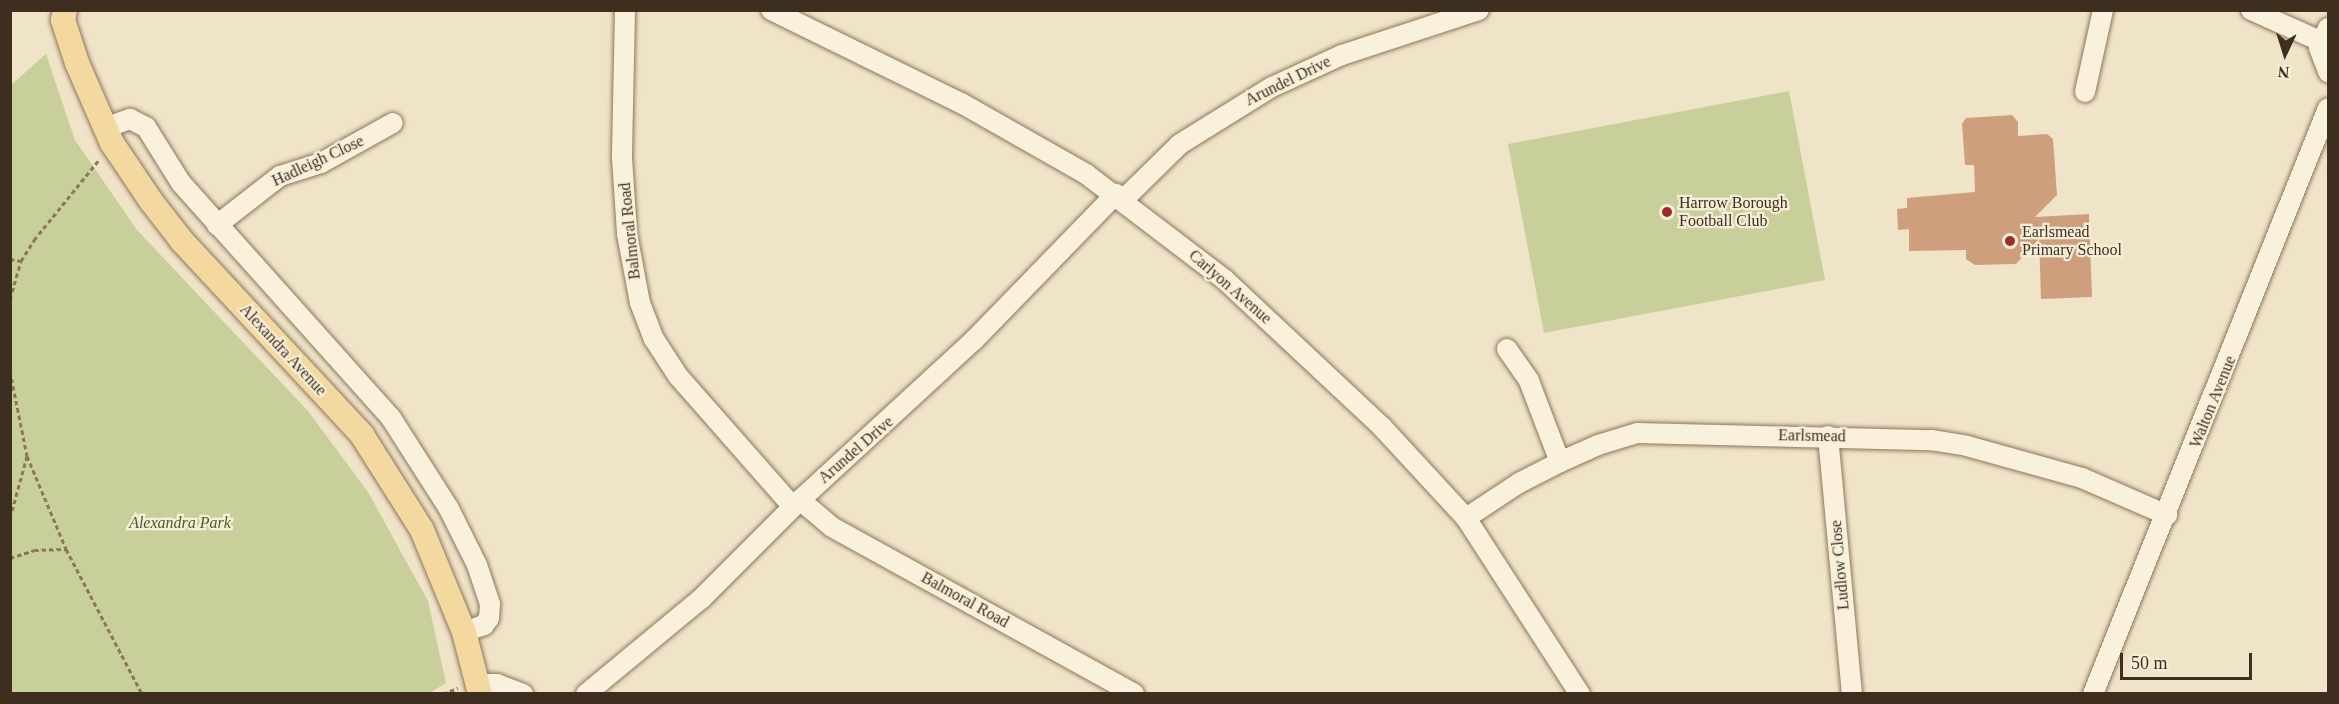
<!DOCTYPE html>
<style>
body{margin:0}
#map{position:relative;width:2339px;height:704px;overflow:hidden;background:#f0e4c8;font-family:Georgia,serif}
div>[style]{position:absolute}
.green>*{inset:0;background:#c9cf9b}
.building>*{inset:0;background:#cf9f7d}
.path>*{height:3px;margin-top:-1.5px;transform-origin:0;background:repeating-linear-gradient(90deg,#8d765c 0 4.5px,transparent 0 7.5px)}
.roads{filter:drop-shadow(0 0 2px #8d765c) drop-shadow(0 0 2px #8d765c)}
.minor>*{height:20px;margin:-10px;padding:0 10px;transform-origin:10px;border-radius:10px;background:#faf1dc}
.major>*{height:24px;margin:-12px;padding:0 12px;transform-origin:12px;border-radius:12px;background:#f3d9a0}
.dots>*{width:16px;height:16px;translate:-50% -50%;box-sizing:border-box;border:3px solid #f7eed8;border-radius:50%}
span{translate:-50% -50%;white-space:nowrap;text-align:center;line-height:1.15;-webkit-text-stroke:4.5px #f7eed8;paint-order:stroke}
.street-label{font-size:16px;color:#3d2e20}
.poi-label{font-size:16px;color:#3d2e20}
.left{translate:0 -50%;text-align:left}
.park-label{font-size:16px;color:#4d5a26;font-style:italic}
.frame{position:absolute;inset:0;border:12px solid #3d2e20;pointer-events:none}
.north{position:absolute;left:2255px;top:24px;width:60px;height:60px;-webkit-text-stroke:4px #f7eed8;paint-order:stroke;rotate:184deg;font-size:16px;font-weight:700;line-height:24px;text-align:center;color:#3d2e20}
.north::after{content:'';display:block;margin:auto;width:21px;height:27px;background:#3d2e20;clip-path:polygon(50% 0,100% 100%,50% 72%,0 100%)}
.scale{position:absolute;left:2120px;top:653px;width:132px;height:27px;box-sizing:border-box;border:3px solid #3d2e20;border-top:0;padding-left:8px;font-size:18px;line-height:21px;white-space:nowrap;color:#3d2e20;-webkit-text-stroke:4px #f7eed8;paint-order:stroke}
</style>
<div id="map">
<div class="green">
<i style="clip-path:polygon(46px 54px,75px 140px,137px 230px,308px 411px,368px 492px,428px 601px,446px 683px,428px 694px,11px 693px,11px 85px)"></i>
<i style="clip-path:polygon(1789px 91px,1825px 280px,1544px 333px,1508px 144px)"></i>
</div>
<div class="building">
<i style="clip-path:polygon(2012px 115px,2018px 122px,2018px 136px,2047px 134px,2053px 139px,2057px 195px,2035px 217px,2089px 214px,2092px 297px,2041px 299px,2039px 239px,2016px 264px,1975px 265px,1966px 259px,1966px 250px,1909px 251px,1909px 229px,1898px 230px,1897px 209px,1907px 208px,1907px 198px,1975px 192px,1974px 165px,1965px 165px,1962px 124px,1966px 118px)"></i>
</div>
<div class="path">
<i style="left:10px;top:259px;width:11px;rotate:10deg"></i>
<i style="left:10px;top:299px;width:40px;rotate:-74deg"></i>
<i style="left:21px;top:261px;width:25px;rotate:-58deg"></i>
<i style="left:34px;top:240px;width:102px;rotate:-51deg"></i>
<i style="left:10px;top:371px;width:87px;rotate:78.7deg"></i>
<i style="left:27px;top:456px;width:101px;rotate:67.2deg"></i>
<i style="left:66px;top:549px;width:164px;rotate:62.3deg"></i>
<i style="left:10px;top:518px;width:64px;rotate:-74.7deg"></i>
<i style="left:10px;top:558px;width:25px;rotate:-18deg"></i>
<i style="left:34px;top:550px;width:32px;rotate:-2deg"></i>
<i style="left:443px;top:694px;width:16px;rotate:-22deg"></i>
</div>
<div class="roads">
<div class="minor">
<i style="left:625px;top:10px;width:148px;rotate:91.2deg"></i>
<i style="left:622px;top:158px;width:76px;rotate:86.2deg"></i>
<i style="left:627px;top:234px;width:70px;rotate:79.3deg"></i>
<i style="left:640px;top:303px;width:39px;rotate:69deg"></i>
<i style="left:654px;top:339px;width:44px;rotate:57deg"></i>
<i style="left:678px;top:376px;width:174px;rotate:48.7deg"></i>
<i style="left:771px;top:10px;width:212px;rotate:26.1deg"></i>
<i style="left:961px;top:103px;width:144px;rotate:29.6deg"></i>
<i style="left:1086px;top:174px;width:175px;rotate:37.3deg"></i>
<i style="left:1225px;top:280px;width:215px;rotate:43.1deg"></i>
<i style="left:1382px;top:427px;width:124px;rotate:47.3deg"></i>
<i style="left:1466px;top:518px;width:210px;rotate:57.1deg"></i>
<i style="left:2251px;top:10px;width:76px;rotate:24.2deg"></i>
<i style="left:2328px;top:28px;width:22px;rotate:114deg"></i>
<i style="left:2319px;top:48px;width:26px;rotate:69deg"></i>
<i style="left:2085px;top:92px;width:84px;rotate:-77.6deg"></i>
<i style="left:105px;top:128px;width:27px;rotate:-20deg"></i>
<i style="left:130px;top:119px;width:18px;rotate:27deg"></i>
<i style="left:146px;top:127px;width:66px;rotate:58deg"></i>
<i style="left:181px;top:183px;width:315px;rotate:48.2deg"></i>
<i style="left:391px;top:418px;width:106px;rotate:57.4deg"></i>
<i style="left:448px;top:507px;width:65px;rotate:63.4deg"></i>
<i style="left:477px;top:565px;width:41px;rotate:71.6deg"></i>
<i style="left:490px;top:604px;width:14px;rotate:94deg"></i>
<i style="left:489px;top:618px;width:9px;rotate:126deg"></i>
<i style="left:484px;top:625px;width:21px;rotate:161deg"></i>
<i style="left:1124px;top:199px;width:78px;rotate:-44.5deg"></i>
<i style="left:1180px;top:144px;width:108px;rotate:-31.8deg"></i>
<i style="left:1272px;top:87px;width:77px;rotate:-24.6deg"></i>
<i style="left:1342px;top:55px;width:144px;rotate:-18.2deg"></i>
<i style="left:217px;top:225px;width:80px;rotate:-37.9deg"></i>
<i style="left:280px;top:176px;width:43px;rotate:-17.6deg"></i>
<i style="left:321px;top:163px;width:82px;rotate:-29.1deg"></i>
<i style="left:1507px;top:349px;width:39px;rotate:55deg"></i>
<i style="left:1529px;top:381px;width:87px;rotate:69.1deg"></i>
<i style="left:1828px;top:436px;width:259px;rotate:84.7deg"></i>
<i style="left:800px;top:500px;width:42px;rotate:40.2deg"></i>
<i style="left:832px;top:527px;width:345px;rotate:28.9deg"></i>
<i style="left:1466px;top:518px;width:64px;rotate:-33.4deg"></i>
<i style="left:1519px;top:483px;width:46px;rotate:-27.1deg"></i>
<i style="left:1560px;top:462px;width:42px;rotate:-24.1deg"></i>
<i style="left:1598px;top:445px;width:41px;rotate:-17.1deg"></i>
<i style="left:1637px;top:433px;width:294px;rotate:1.4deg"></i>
<i style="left:1931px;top:440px;width:36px;rotate:9deg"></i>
<i style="left:1967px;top:446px;width:119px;rotate:15.5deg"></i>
<i style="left:2082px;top:478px;width:93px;rotate:23.5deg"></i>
<i style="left:479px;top:684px;width:18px"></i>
<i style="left:497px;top:684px;width:28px;rotate:21deg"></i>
<i style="left:586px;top:694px;width:149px;rotate:-39.6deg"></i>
<i style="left:701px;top:599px;width:140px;rotate:-45deg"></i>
<i style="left:800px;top:500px;width:236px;rotate:-42.6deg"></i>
<i style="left:974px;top:340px;width:204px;rotate:-45.8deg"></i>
<i style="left:2093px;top:694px;width:631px;rotate:-68.15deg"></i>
</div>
<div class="major">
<i style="left:65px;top:10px;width:10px;rotate:101deg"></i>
<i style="left:63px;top:20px;width:45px;rotate:72deg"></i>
<i style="left:77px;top:63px;width:87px;rotate:66.4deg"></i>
<i style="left:112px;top:143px;width:70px;rotate:56.1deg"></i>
<i style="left:151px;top:201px;width:51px;rotate:52.2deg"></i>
<i style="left:182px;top:241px;width:265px;rotate:47.1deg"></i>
<i style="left:362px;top:435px;width:112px;rotate:57.7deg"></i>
<i style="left:422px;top:530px;width:110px;rotate:67.6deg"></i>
<i style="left:464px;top:632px;width:64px;rotate:75.5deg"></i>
</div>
</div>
<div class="dots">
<i style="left:1667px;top:212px;background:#9e2a2b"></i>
<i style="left:2010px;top:241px;background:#9e2a2b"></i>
</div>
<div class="street-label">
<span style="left:1288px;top:81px;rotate:-26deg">Arundel Drive</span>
<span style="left:318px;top:161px;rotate:-25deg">Hadleigh Close</span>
<span style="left:630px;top:231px;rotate:-96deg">Balmoral Road</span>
<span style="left:1230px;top:287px;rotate:41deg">Carlyon Avenue</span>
<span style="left:283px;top:350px;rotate:47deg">Alexandra Avenue</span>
<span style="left:2213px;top:402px;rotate:-68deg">Walton Avenue</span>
<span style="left:1812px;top:436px;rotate:1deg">Earlsmead</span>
<span style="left:856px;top:450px;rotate:-41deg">Arundel Drive</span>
<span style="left:1840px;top:565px;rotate:-95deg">Ludlow Close</span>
<span style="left:965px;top:600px;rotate:29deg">Balmoral Road</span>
</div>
<div class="poi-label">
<span class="left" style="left:1679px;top:212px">Harrow Borough<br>Football Club</span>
<span class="left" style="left:2022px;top:241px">Earlsmead<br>Primary School</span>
</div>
<div class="park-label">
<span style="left:180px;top:523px">Alexandra Park</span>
</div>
<div class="frame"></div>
<div class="north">N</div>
<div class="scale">50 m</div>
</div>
